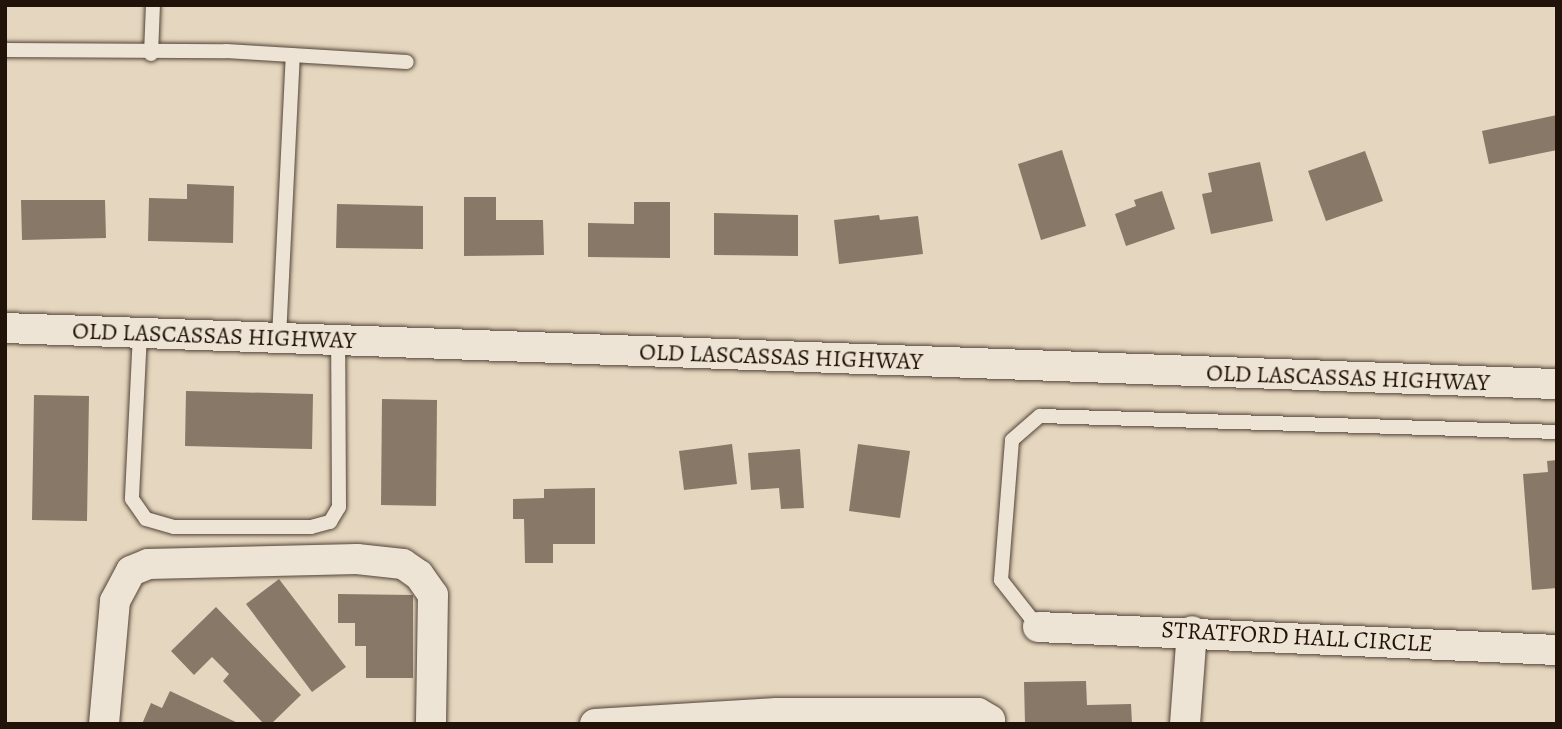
<!DOCTYPE html>
<style>
body{margin:0}
#map{position:relative;width:1562px;height:729px;overflow:hidden;background:#e5d6bf;font-family:Alegreya,serif}
div>[style]{position:absolute}
.building>*{inset:0;background:#877868}
.roads{filter:drop-shadow(0 0 2px #524436) drop-shadow(0 0 2px #524436)}
.lane>*{height:14px;margin:-7px;padding:0 7px;transform-origin:7px;border-radius:7px;background:#eee4d5}
.street>*{height:30px;margin:-15px;padding:0 15px;transform-origin:15px;border-radius:15px;background:#eee4d5}
span{translate:-50% -50%;white-space:nowrap;text-align:center;line-height:1.15;-webkit-text-stroke:5px #eee4d5;paint-order:stroke}
.street-label{font-size:24px;color:#211309}
.frame{position:absolute;inset:0;border:7px solid #211309;pointer-events:none}
</style>
<div id="map">
<div class="building">
<i style="clip-path:polygon(1557px 115px,1557px 150px,1489px 164px,1482px 131px)"></i>
<i style="clip-path:polygon(1062px 150px,1086px 226px,1041px 240px,1018px 164px)"></i>
<i style="clip-path:polygon(1365px 151px,1383px 201px,1326px 221px,1308px 171px)"></i>
<i style="clip-path:polygon(1260px 162px,1273px 221px,1211px 234px,1202px 194px,1212px 192px,1208px 173px)"></i>
<i style="clip-path:polygon(187px 184px,234px 186px,233px 243px,148px 241px,149px 198px,187px 199px)"></i>
<i style="clip-path:polygon(1162px 191px,1175px 229px,1126px 246px,1115px 214px,1136px 206px,1134px 200px)"></i>
<i style="clip-path:polygon(464px 197px,496px 197px,496px 220px,543px 220px,544px 255px,464px 256px)"></i>
<i style="clip-path:polygon(21px 200px,105px 200px,106px 238px,22px 240px)"></i>
<i style="clip-path:polygon(634px 202px,670px 202px,670px 258px,588px 257px,588px 223px,634px 224px)"></i>
<i style="clip-path:polygon(337px 204px,423px 206px,423px 249px,336px 248px)"></i>
<i style="clip-path:polygon(714px 213px,798px 215px,798px 256px,714px 255px)"></i>
<i style="clip-path:polygon(879px 215px,880px 220px,918px 216px,923px 254px,839px 264px,834px 220px)"></i>
<i style="clip-path:polygon(186px 391px,313px 394px,312px 449px,185px 446px)"></i>
<i style="clip-path:polygon(34px 395px,89px 396px,87px 521px,32px 520px)"></i>
<i style="clip-path:polygon(382px 399px,437px 400px,436px 506px,381px 505px)"></i>
<i style="clip-path:polygon(732px 444px,737px 484px,684px 490px,679px 451px)"></i>
<i style="clip-path:polygon(858px 444px,910px 451px,900px 518px,849px 511px)"></i>
<i style="clip-path:polygon(800px 449px,804px 508px,781px 509px,779px 488px,751px 490px,748px 453px)"></i>
<i style="clip-path:polygon(1557px 460px,1557px 588px,1532px 590px,1523px 474px,1548px 472px,1547px 461px)"></i>
<i style="clip-path:polygon(595px 488px,595px 544px,553px 544px,553px 563px,525px 563px,524px 519px,513px 519px,513px 499px,544px 498px,544px 489px)"></i>
<i style="clip-path:polygon(279px 579px,346px 667px,312px 692px,246px 604px)"></i>
<i style="clip-path:polygon(338px 594px,413px 595px,413px 678px,366px 678px,366px 646px,355px 646px,355px 623px,338px 623px)"></i>
<i style="clip-path:polygon(216px 607px,301px 695px,271px 724px,264px 724px,223px 681px,229px 674px,212px 657px,194px 675px,171px 651px)"></i>
<i style="clip-path:polygon(1086px 681px,1087px 705px,1131px 704px,1132px 724px,1025px 724px,1024px 682px)"></i>
<i style="clip-path:polygon(170px 691px,240px 724px,142px 724px,151px 703px,162px 708px)"></i>
</div>
<div class="roads">
<div class="lane">
<i style="left:5px;top:50px;width:221px;rotate:0.3deg"></i>
<i style="left:226px;top:51px;width:181px;rotate:3.5deg"></i>
<i style="left:151px;top:54px;width:49px;rotate:-87.7deg"></i>
<i style="left:140px;top:333px;width:166px;rotate:92.8deg"></i>
<i style="left:132px;top:499px;width:24px;rotate:55deg"></i>
<i style="left:146px;top:519px;width:29px;rotate:16deg"></i>
<i style="left:174px;top:527px;width:137px"></i>
<i style="left:311px;top:527px;width:20px;rotate:-15deg"></i>
<i style="left:330px;top:522px;width:17px;rotate:-59deg"></i>
<i style="left:339px;top:507px;width:166px;rotate:-90.3deg"></i>
<i style="left:279px;top:338px;width:283px;rotate:-87.2deg"></i>
<i style="left:1038px;top:627px;width:60px;rotate:-128.2deg"></i>
<i style="left:1001px;top:580px;width:140px;rotate:-85.5deg"></i>
<i style="left:1012px;top:440px;width:37px;rotate:-41deg"></i>
<i style="left:1040px;top:416px;width:517px;rotate:1.77deg"></i>
</div>
<div class="street">
<i style="left:5px;top:328px;width:1553px;rotate:2.07deg"></i>
<i style="left:1038px;top:627px;width:520px;rotate:2.54deg"></i>
<i style="left:104px;top:724px;width:123px;rotate:-84.9deg"></i>
<i style="left:115px;top:601px;width:34px;rotate:-62deg"></i>
<i style="left:131px;top:571px;width:18px;rotate:-22deg"></i>
<i style="left:148px;top:564px;width:209px;rotate:-1.4deg"></i>
<i style="left:357px;top:559px;width:46px;rotate:6.2deg"></i>
<i style="left:403px;top:564px;width:19px;rotate:35deg"></i>
<i style="left:419px;top:575px;width:24px;rotate:55deg"></i>
<i style="left:433px;top:595px;width:129px;rotate:90.9deg"></i>
<i style="left:595px;top:724px;width:182px;rotate:-3.5deg"></i>
<i style="left:777px;top:713px;width:201px"></i>
<i style="left:978px;top:713px;width:14px;rotate:30deg"></i>
<i style="left:1185px;top:724px;width:93px;rotate:-85.7deg"></i>
</div>
</div>
<div class="street-label">
<span style="left:214px;top:336px;rotate:2deg">OLD LASCASSAS HIGHWAY</span>
<span style="left:781px;top:357px;rotate:2deg">OLD LASCASSAS HIGHWAY</span>
<span style="left:1348px;top:378px;rotate:2deg">OLD LASCASSAS HIGHWAY</span>
<span style="left:1297px;top:637px;rotate:3deg">STRATFORD HALL CIRCLE</span>
</div>
<div class="frame"></div>
</div>
